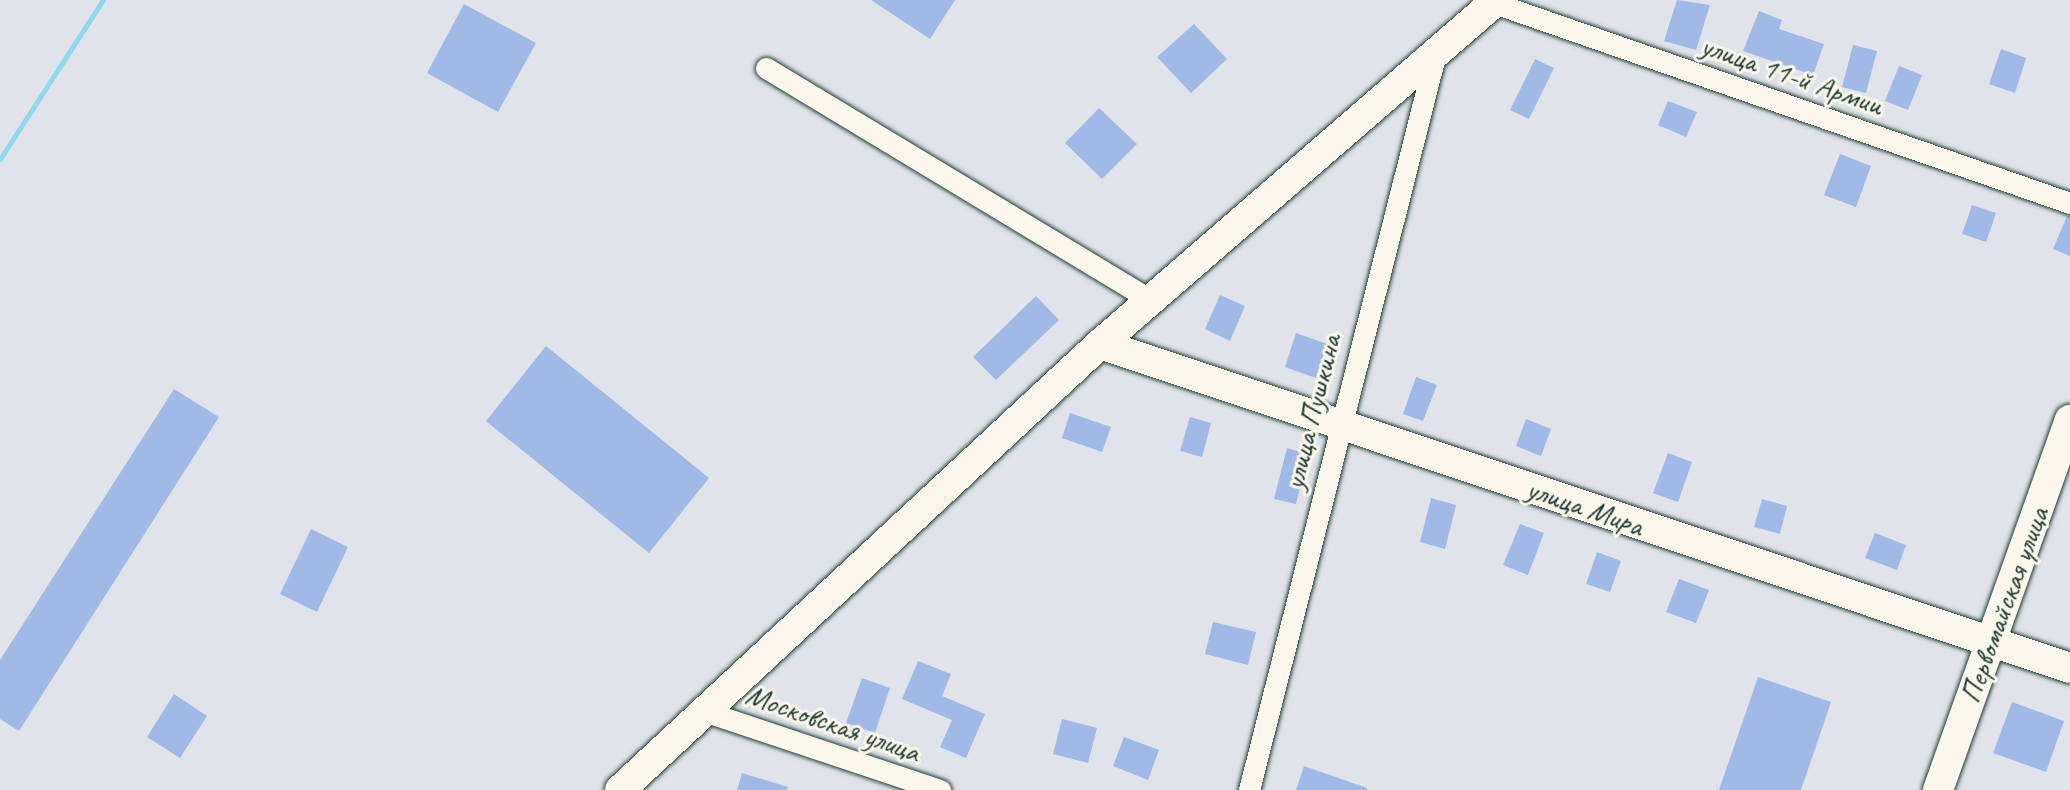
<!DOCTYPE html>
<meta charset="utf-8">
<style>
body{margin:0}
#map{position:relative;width:2070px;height:790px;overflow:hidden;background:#e0e4ea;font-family:Caveat,sans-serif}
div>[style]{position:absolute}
.stream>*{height:5px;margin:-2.5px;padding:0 2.5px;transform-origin:2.5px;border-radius:2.5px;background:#8fd8f0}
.building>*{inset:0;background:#a1b9e7}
.roads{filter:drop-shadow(0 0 2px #1f3d34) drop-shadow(0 0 2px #1f3d34)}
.street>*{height:21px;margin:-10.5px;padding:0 10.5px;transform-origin:10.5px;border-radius:10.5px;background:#fbf7ec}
.secondary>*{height:30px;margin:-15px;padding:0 15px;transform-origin:15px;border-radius:15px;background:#fbf7ec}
span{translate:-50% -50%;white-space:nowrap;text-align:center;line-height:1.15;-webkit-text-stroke:6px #fbf7ec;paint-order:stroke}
.street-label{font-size:30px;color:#1f3d34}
</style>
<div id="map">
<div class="stream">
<i style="left:0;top:159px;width:189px;rotate:-57.1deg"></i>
</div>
<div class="building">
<i style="clip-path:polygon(871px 0,955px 0,930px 39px)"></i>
<i style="clip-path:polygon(1677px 0,1710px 5px,1696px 50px,1664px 41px)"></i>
<i style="clip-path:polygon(464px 4px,536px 43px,498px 112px,427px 73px)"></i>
<i style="clip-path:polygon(1759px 11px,1782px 20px,1779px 29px,1824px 44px,1813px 75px,1743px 51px)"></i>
<i style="clip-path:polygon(1194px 24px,1227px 59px,1191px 93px,1157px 57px)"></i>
<i style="clip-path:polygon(1853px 45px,1877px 51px,1866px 93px,1842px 87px)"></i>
<i style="clip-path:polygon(2001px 49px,2026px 58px,2015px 93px,1989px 84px)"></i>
<i style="clip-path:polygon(1535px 59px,1554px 68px,1529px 119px,1510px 110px)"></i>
<i style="clip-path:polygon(1899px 66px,1922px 75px,1908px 110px,1885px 101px)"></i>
<i style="clip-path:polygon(1668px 101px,1697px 112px,1686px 137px,1658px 125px)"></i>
<i style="clip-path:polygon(1099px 108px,1137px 144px,1102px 179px,1065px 143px)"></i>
<i style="clip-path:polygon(1840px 154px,1871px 166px,1856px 207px,1824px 195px)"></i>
<i style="clip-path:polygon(1972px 205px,1996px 213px,1986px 242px,1962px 234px)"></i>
<i style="clip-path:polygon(2067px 216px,2070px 216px,2070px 256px,2053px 249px)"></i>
<i style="clip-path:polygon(1220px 295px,1245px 306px,1230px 341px,1205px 329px)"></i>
<i style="clip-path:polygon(1036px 296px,1059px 320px,996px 380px,973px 357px)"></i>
<i style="clip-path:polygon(1296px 333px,1327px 344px,1316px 378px,1285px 367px)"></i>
<i style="clip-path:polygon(546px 346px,709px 478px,649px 553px,486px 421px)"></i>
<i style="clip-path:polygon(1416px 377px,1437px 385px,1423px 421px,1403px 414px)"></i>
<i style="clip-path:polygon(174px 389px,219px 417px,19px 731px,0 719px,0 660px)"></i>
<i style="clip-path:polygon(1070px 413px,1111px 427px,1102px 452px,1062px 438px)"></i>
<i style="clip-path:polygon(1190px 417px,1211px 423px,1202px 457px,1180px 451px)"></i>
<i style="clip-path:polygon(1526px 419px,1551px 429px,1541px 456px,1516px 446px)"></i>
<i style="clip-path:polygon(1287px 448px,1308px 454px,1296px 504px,1274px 499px)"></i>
<i style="clip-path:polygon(1668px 453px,1692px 462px,1678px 502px,1653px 493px)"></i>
<i style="clip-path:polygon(1431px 498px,1456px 505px,1445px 549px,1420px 542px)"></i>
<i style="clip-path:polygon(1762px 499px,1787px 506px,1780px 534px,1754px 527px)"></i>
<i style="clip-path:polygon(1520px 524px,1544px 533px,1528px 575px,1503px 565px)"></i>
<i style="clip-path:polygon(311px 529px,348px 547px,317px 612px,280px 594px)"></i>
<i style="clip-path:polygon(1875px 533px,1906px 545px,1897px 570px,1865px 558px)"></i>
<i style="clip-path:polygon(1597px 552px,1621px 561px,1610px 592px,1586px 584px)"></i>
<i style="clip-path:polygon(1679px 579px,1709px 590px,1696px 623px,1666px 612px)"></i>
<i style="clip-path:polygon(1213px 622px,1256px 632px,1248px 665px,1205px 654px)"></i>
<i style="clip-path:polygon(918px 661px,951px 674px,942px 696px,985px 714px,966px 758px,940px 747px,952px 720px,902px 699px)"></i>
<i style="clip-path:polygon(1758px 677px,1831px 702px,1801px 790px,1719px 790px)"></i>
<i style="clip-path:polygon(862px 678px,890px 688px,875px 733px,846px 723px)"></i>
<i style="clip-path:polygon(174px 694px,207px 716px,180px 758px,147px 737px)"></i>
<i style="clip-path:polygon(2012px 702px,2064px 721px,2046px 772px,1993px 753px)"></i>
<i style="clip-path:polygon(1062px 719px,1097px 728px,1088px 763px,1053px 754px)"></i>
<i style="clip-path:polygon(1124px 737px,1159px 750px,1148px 780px,1113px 766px)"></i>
<i style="clip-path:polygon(1304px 766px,1367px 788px,1367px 790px,1296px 790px)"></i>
<i style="clip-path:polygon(742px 773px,788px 787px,787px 790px,737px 790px)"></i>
</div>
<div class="roads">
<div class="street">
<i style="left:1494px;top:3px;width:610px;rotate:19.15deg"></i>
<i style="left:766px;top:68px;width:449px;rotate:31.1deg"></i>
<i style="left:707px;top:712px;width:246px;rotate:18.5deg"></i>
<i style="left:1249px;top:790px;width:761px;rotate:-75.78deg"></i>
</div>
<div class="secondary">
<i style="left:1100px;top:344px;width:1023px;rotate:18.47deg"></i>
<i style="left:620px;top:790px;width:655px;rotate:-42.9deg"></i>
<i style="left:1100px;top:344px;width:525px;rotate:-40.91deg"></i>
<i style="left:1938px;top:790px;width:393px;rotate:-70.4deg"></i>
</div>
</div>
<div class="street-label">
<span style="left:1792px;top:75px;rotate:19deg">улица 11-й Армии</span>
<span style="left:1312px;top:412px;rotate:-76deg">улица Пушкина</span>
<span style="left:1585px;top:507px;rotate:19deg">улица Мира</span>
<span style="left:2004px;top:605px;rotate:-70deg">Первомайская улица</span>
<span style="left:833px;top:723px;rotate:19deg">Московская улица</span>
</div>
</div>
